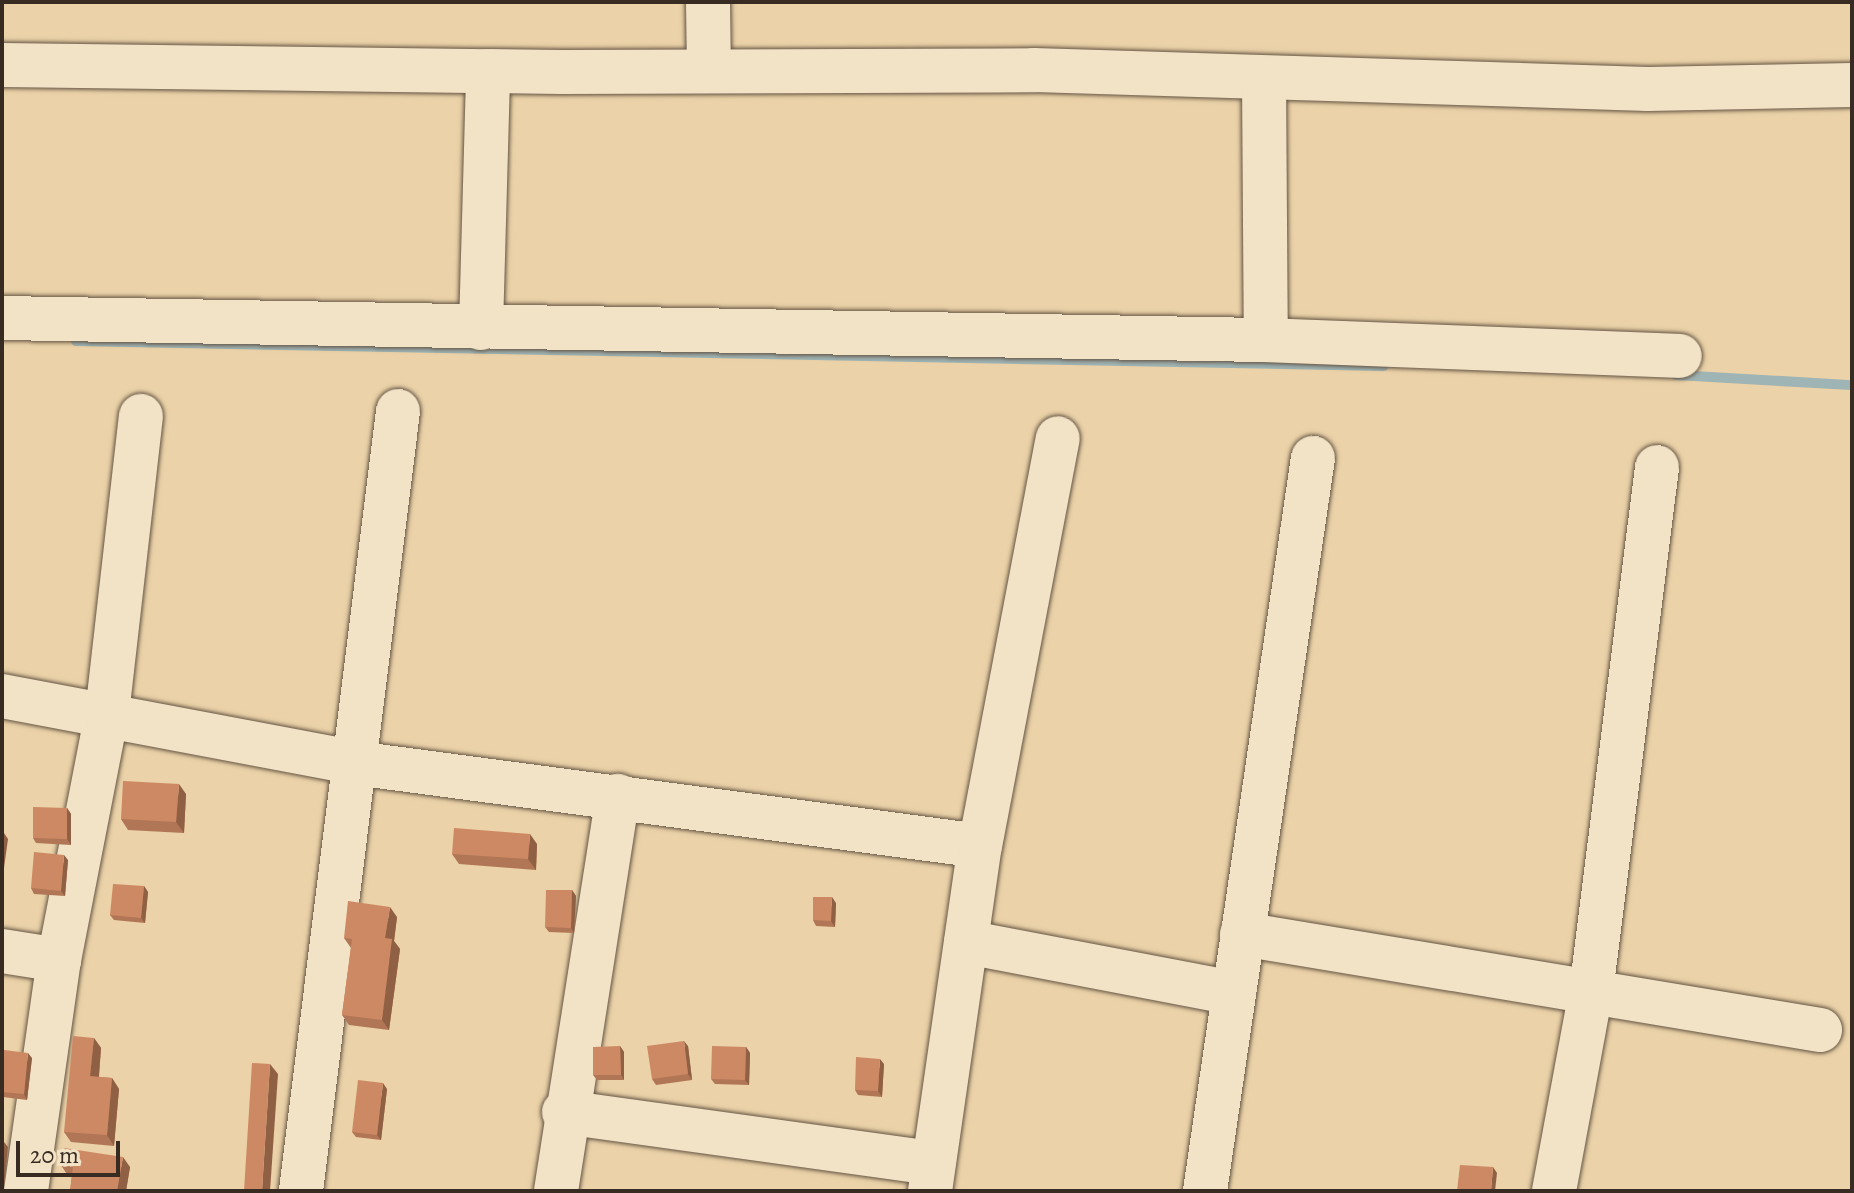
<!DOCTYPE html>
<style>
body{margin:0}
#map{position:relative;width:1854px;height:1193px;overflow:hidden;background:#ebd2a8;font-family:Alegreya,serif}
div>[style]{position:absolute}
.stream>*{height:10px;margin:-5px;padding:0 5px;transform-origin:5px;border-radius:5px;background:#9fb4b5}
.roads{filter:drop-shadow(0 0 2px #645544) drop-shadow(0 0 2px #645544)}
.minor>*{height:44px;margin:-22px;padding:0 22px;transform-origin:22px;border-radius:22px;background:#f2e2c6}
.wall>*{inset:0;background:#b07655}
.shaded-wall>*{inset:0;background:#906045}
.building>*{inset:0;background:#cd8963}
span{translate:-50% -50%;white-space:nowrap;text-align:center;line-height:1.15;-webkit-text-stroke:6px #f2e2c6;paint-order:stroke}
.frame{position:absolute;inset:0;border:4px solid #372b22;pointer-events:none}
.scale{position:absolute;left:16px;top:1141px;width:104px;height:36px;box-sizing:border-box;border:4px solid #372b22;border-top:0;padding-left:10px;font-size:24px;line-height:28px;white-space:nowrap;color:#372b22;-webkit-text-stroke:6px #f2e2c6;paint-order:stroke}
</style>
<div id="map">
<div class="stream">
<i style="left:76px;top:341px;width:1308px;rotate:1.09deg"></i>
<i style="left:1676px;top:375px;width:176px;rotate:3.3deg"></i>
</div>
<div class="roads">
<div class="minor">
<i style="left:708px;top:2px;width:69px;rotate:89.2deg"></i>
<i style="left:2px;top:65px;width:559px;rotate:0.72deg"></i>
<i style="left:561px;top:72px;width:473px;rotate:-0.2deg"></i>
<i style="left:1034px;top:70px;width:614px;rotate:1.77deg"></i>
<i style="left:1648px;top:89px;width:204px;rotate:-1.1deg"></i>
<i style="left:1264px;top:78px;width:262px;rotate:89.6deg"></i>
<i style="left:2px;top:318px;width:1264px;rotate:1deg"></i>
<i style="left:1266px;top:340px;width:414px;rotate:2.2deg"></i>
<i style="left:481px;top:328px;width:257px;rotate:-88.4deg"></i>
<i style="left:2px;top:696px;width:359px;rotate:10.7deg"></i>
<i style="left:355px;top:763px;width:630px;rotate:7.56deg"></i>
<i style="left:1242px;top:934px;width:586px;rotate:9.43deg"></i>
<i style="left:966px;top:942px;width:273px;rotate:10.8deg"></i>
<i style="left:2px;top:951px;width:58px;rotate:9deg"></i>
<i style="left:564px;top:1112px;width:373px;rotate:7.9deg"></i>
<i style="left:26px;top:1191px;width:233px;rotate:-81.9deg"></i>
<i style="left:59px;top:960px;width:251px;rotate:-79deg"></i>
<i style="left:107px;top:714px;width:300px;rotate:-83.5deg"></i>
<i style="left:301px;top:1191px;width:786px;rotate:-82.91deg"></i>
<i style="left:556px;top:1191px;width:400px;rotate:-81.1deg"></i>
<i style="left:930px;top:1191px;width:349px;rotate:-81.8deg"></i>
<i style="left:980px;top:846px;width:415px;rotate:-79.2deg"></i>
<i style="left:1205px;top:1191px;width:741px;rotate:-81.62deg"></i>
<i style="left:1554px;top:1191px;width:202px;rotate:-79.5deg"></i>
<i style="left:1591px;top:992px;width:529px;rotate:-82.83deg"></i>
</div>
</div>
<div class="wall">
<i style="clip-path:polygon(186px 794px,184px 833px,128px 830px,121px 819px)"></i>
<i style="clip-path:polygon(67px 808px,71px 814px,71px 845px,36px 843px,33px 838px)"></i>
<i style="clip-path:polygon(537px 844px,536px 870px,459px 864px,452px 854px)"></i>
<i style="clip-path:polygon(68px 860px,65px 896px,34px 894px,31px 888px)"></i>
<i style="clip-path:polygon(144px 886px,148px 892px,145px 923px,114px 920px,110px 915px)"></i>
<i style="clip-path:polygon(572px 890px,576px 896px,574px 933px,549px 932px,545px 927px)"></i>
<i style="clip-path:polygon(836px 903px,835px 927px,816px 926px,813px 920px)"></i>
<i style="clip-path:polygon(397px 917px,394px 941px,400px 949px,389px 1030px,349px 1025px,342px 1015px,351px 948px,344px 938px)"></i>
<i style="clip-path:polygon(94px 1038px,101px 1048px,99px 1077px,112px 1078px,119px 1089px,114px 1146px,71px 1142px,64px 1132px)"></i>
<i style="clip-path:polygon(620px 1046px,624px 1052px,624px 1080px,597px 1080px,593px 1075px)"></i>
<i style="clip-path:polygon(688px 1046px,692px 1080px,656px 1085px,652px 1079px)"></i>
<i style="clip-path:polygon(746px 1047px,750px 1053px,749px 1085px,715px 1084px,711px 1079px)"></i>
<i style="clip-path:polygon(32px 1058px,27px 1100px,3px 1097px,2px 1095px,2px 1069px)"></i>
<i style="clip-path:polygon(884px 1064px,882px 1097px,858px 1095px,855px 1090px)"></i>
<i style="clip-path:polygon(387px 1089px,381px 1140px,356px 1137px,352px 1132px)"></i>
<i style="clip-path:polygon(61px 1165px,130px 1167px,126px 1191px,70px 1191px,72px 1176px,68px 1176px)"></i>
</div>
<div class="shaded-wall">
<i style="clip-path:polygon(179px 784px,186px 794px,184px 833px,176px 822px)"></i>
<i style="clip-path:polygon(67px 808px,71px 814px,71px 845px,67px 839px)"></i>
<i style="clip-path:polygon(2px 830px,8px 839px,3px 875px,2px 874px)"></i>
<i style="clip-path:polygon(530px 834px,537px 844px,536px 870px,528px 859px)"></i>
<i style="clip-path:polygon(64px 855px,68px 860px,65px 896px,61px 891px)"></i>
<i style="clip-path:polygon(144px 886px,148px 892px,145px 923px,141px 918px)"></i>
<i style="clip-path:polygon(572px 890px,576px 896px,574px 933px,571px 928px)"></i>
<i style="clip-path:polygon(832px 897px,836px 903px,835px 927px,831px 921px)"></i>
<i style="clip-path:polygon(390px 907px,397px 917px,394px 941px,400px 949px,389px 1030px,382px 1020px,385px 938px)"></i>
<i style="clip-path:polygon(94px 1038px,101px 1048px,98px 1086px,90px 1076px)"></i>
<i style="clip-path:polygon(684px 1041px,688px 1046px,692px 1080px,688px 1074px)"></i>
<i style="clip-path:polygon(620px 1046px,624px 1052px,624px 1080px,621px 1075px)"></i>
<i style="clip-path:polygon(746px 1047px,750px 1053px,749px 1085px,745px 1080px)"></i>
<i style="clip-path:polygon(28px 1053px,32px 1058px,27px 1100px,24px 1094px)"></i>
<i style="clip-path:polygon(880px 1059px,884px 1064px,882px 1097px,878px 1091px)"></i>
<i style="clip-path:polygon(270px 1064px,278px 1074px,270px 1191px,262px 1191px)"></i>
<i style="clip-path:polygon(112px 1078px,119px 1089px,114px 1146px,107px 1135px)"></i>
<i style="clip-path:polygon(383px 1083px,387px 1089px,381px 1140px,377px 1135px)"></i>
<i style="clip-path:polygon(4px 1142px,8px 1147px,4px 1187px,2px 1184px)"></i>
<i style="clip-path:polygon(123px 1157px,130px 1167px,126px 1191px,117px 1191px)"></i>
<i style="clip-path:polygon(1493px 1167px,1497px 1173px,1495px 1191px,1491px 1191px)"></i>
</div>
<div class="building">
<i style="clip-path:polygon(123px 781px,179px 784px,176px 822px,121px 819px)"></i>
<i style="clip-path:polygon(33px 807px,67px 808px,67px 839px,33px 838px)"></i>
<i style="clip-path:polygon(454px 828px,530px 834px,528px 859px,452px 854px)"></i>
<i style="clip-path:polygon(34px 852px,64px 855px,61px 891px,31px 888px)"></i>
<i style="clip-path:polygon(113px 884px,144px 886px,141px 918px,110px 915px)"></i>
<i style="clip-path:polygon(546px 890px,572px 890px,571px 928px,545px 927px)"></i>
<i style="clip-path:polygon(813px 897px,832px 897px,831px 921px,813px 920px)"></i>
<i style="clip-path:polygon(348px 901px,390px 907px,385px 938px,392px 939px,382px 1020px,342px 1015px,352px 939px,344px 938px)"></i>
<i style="clip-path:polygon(73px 1036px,94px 1038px,90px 1076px,112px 1078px,107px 1135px,64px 1132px)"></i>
<i style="clip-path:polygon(684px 1041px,688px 1074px,652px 1079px,647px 1046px)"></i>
<i style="clip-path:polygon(620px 1046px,621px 1075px,593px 1075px,593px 1047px)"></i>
<i style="clip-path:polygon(712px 1046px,746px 1047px,745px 1080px,711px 1079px)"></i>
<i style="clip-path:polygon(4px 1050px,28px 1053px,24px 1094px,2px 1092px,2px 1069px)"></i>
<i style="clip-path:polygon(856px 1057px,880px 1059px,878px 1091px,855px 1090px)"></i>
<i style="clip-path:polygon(252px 1063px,270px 1064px,262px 1191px,244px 1191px)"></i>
<i style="clip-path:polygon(358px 1080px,383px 1083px,377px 1135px,352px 1132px)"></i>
<i style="clip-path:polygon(2px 1142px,4px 1142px,2px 1164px)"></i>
<i style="clip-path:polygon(64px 1148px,123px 1157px,117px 1191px,70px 1191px,73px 1167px,61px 1165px)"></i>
<i style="clip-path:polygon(1460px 1165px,1493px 1167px,1491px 1191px,1457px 1191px)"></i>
</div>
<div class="frame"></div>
<div class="scale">20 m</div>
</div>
